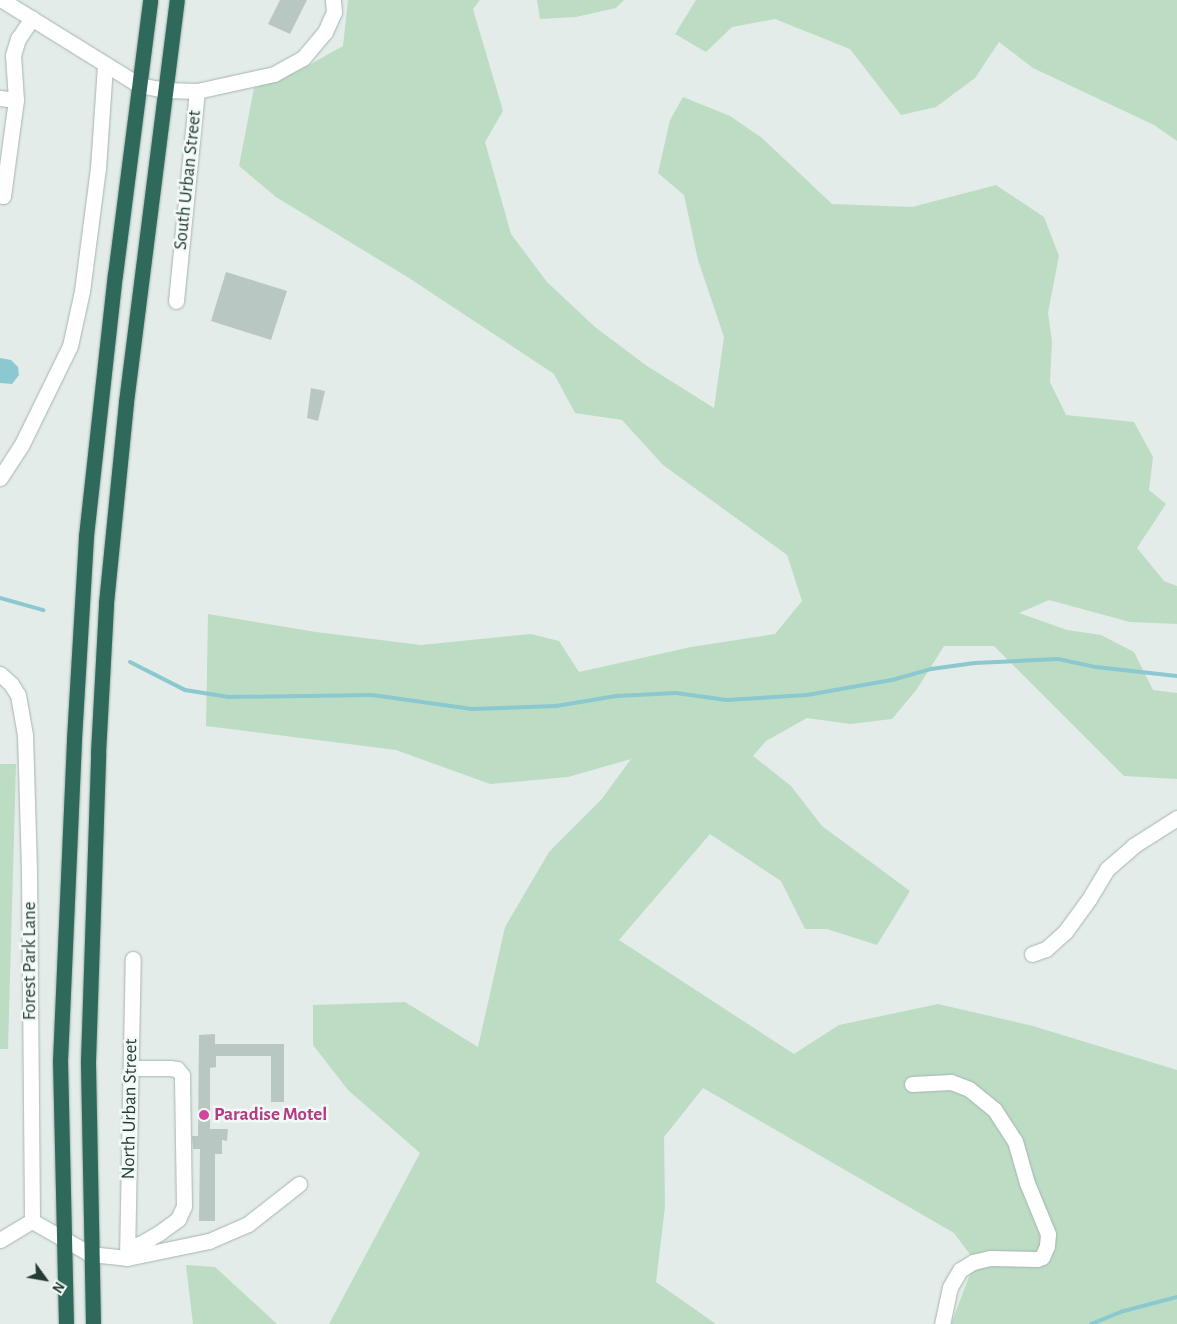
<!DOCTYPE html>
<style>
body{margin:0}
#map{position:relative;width:1177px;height:1324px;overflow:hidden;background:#e3ece8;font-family:"Alegreya Sans",sans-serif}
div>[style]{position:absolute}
.green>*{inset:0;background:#bcddc4}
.water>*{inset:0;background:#8cc8d0}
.stream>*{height:4px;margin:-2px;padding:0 2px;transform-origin:2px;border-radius:2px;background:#8cc8d0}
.building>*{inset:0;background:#b8c7c1}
.roads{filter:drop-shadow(0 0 1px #a6b4af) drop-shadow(0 0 1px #a6b4af)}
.minor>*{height:15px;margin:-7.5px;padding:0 7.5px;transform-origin:7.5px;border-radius:7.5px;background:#fff}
.highway>*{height:15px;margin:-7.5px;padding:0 7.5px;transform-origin:7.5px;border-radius:7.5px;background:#2f695b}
.dots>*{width:14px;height:14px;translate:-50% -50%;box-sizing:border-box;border:2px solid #f3f9f6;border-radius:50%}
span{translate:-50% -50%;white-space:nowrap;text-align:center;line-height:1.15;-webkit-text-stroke:5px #f3f9f6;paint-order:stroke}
.street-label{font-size:19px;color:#233d35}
.hotel-label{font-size:19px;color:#b23c85;font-weight:700}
.left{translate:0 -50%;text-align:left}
.north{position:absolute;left:20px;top:1254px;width:50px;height:50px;-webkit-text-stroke:4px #f3f9f6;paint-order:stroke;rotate:122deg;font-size:14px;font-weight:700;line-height:20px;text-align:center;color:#233d35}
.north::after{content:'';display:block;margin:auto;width:18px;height:22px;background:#233d35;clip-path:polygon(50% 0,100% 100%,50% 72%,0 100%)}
</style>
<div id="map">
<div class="green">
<i style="clip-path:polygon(348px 0,480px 0,473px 9px,503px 111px,485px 142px,511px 234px,547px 282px,595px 327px,647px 366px,714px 408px,724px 337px,698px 260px,684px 195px,658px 173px,670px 120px,683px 97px,730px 116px,762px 138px,832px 204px,912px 207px,996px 185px,1044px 217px,1059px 256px,1048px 313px,1052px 342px,1050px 382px,1066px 415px,1134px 422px,1153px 457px,1149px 490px,1166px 504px,1137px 548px,1164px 581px,1177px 586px,1177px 624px,1130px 622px,1049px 600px,1019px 613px,1067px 630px,1101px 635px,1134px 652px,1153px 690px,1177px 693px,1177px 779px,1124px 776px,994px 646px,944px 646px,917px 689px,892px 719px,850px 724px,807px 718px,766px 741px,753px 756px,791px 786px,822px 826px,910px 891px,877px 945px,827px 929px,805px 929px,781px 881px,710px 834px,619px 940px,794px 1054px,839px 1025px,938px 1004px,1033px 1026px,1177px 1070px,1177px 1324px,951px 1324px,975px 1261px,954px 1233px,703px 1088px,664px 1137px,665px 1207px,656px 1282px,716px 1324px,329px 1324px,420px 1153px,348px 1090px,313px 1045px,313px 1005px,405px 1002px,478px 1047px,505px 927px,549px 852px,601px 800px,631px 759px,568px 777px,490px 784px,396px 750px,206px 726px,208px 614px,316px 632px,421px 645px,531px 634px,559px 641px,579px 672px,691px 647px,775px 634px,802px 601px,787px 555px,663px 465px,622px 420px,575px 413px,554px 374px,409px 278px,276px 197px,239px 166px,254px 88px,300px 70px,343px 46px)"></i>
<i style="clip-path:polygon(537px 0,624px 0,616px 8px,576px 17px,540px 19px)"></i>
<i style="clip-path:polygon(696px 0,1177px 0,1177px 141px,1154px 125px,1033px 68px,999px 42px,975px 78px,936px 107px,901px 115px,850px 49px,775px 19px,732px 27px,706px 52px,675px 34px)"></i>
<i style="clip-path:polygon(0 764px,16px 764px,8px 1049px,0 1049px)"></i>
<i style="clip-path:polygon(186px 1265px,215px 1267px,277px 1324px,193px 1324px)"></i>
</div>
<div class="water">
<i style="clip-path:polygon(0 358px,11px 360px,18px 367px,19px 375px,12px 384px,0 383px)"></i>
</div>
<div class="stream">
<i style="left:0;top:598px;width:45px;rotate:15.6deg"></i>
<i style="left:130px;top:662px;width:62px;rotate:27deg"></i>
<i style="left:185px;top:690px;width:44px;rotate:9.2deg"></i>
<i style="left:228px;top:697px;width:144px;rotate:-0.8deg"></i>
<i style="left:372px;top:695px;width:101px;rotate:8deg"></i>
<i style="left:472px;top:709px;width:84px;rotate:-2deg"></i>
<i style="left:556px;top:706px;width:61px;rotate:-9.5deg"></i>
<i style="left:616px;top:696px;width:60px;rotate:-2.9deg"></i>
<i style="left:676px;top:693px;width:51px;rotate:7.8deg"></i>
<i style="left:727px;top:700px;width:80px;rotate:-3.6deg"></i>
<i style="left:807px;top:695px;width:86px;rotate:-10deg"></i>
<i style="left:892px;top:680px;width:41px;rotate:-15.8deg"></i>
<i style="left:931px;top:669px;width:44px;rotate:-7.8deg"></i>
<i style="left:975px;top:663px;width:83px;rotate:-2.8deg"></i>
<i style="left:1058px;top:659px;width:39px;rotate:12deg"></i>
<i style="left:1096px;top:667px;width:81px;rotate:6.3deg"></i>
<i style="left:1091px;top:1324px;width:35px;rotate:-22deg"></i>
<i style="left:1124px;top:1311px;width:55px;rotate:-14.8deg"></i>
</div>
<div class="building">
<i style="clip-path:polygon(280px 0,307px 0,290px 34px,268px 24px)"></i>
<i style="clip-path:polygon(226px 272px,287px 291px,271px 340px,211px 321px)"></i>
<i style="clip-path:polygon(311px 388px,325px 391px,318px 421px,307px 418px)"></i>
<i style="clip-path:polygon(215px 1034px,215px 1044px,284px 1044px,284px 1102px,271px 1102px,271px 1056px,216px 1056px,216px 1067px,210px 1068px,210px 1129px,228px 1129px,227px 1141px,222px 1140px,222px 1154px,215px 1154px,215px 1221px,199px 1221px,200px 1149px,193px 1149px,192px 1136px,198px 1136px,199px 1035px)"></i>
</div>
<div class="roads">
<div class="minor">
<i style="left:2px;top:0;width:161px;rotate:31.8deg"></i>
<i style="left:139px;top:85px;width:26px;rotate:11deg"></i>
<i style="left:165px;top:90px;width:32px;rotate:2deg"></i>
<i style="left:197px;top:91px;width:79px;rotate:-12.4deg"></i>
<i style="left:274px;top:74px;width:33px;rotate:-29deg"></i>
<i style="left:303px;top:58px;width:34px;rotate:-50deg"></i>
<i style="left:325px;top:32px;width:22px;rotate:-66deg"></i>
<i style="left:334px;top:12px;width:12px;rotate:-95deg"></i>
<i style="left:0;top:98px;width:16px;rotate:7deg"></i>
<i style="left:0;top:195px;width:3px;rotate:18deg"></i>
<i style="left:3px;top:196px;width:97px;rotate:-82.3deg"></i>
<i style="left:16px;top:100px;width:45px;rotate:-93.8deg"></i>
<i style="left:13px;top:55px;width:17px;rotate:-73deg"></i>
<i style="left:18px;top:39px;width:25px;rotate:-56deg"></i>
<i style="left:176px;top:301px;width:211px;rotate:-84.3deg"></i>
<i style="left:0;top:478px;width:38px;rotate:-57deg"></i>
<i style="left:21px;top:446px;width:111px;rotate:-63.9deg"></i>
<i style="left:70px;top:346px;width:56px;rotate:-77.7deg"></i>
<i style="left:82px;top:291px;width:124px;rotate:-82.6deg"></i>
<i style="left:98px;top:168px;width:104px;rotate:-86.1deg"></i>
<i style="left:0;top:674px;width:15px;rotate:42deg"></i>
<i style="left:11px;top:684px;width:13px;rotate:58deg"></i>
<i style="left:18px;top:695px;width:41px;rotate:80.1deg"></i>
<i style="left:25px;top:735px;width:138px;rotate:88.3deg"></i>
<i style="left:29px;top:873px;width:348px;rotate:89.5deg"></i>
<i style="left:1032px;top:954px;width:15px;rotate:-20deg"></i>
<i style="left:1046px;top:949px;width:25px;rotate:-42deg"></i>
<i style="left:1065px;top:932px;width:41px;rotate:-54deg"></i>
<i style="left:1089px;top:899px;width:35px;rotate:-59deg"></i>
<i style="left:1107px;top:869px;width:35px;rotate:-41deg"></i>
<i style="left:1133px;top:846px;width:52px;rotate:-32.5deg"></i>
<i style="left:912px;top:1084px;width:39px;rotate:-3deg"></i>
<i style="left:951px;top:1082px;width:19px;rotate:21deg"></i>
<i style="left:969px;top:1089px;width:32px;rotate:39deg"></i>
<i style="left:994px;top:1109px;width:38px;rotate:57deg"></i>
<i style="left:1015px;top:1141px;width:44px;rotate:74.1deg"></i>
<i style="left:1027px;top:1183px;width:55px;rotate:67.6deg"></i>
<i style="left:1048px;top:1234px;width:12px;rotate:95deg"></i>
<i style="left:1047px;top:1246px;width:12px;rotate:114deg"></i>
<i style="left:1042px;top:1257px;width:5px;rotate:158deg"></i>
<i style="left:1037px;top:1259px;width:47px;rotate:-178.8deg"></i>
<i style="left:990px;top:1258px;width:17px;rotate:167deg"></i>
<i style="left:973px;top:1262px;width:15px;rotate:148deg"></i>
<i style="left:960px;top:1270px;width:20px;rotate:120deg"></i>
<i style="left:950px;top:1287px;width:38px;rotate:102deg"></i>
<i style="left:32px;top:1221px;width:67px;rotate:29.6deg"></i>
<i style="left:90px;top:1254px;width:37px;rotate:6deg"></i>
<i style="left:127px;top:1258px;width:84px;rotate:-11.7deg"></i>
<i style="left:209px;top:1241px;width:43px;rotate:-23.6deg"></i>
<i style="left:248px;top:1224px;width:65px;rotate:-38.1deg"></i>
<i style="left:0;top:1240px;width:37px;rotate:-31deg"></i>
<i style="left:128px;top:1246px;width:12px;rotate:-9deg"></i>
<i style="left:140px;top:1244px;width:22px;rotate:-30deg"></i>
<i style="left:159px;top:1233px;width:24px;rotate:-36deg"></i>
<i style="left:178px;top:1219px;width:14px;rotate:-65deg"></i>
<i style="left:184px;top:1206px;width:131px;rotate:-90.9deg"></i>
<i style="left:182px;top:1075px;width:8px;rotate:-130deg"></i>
<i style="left:177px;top:1069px;width:8px;rotate:-173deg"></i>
<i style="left:169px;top:1068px;width:38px;rotate:180deg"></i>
<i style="left:127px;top:1258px;width:299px;rotate:-88.9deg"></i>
</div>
<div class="highway">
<i style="left:66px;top:1324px;width:263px;rotate:-91.3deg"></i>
<i style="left:60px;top:1061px;width:322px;rotate:-87.5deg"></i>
<i style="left:74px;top:739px;width:203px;rotate:-86.6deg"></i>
<i style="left:86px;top:536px;width:263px;rotate:-83.7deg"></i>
<i style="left:115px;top:275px;width:277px;rotate:-82.7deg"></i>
<i style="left:93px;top:1324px;width:263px;rotate:-91.1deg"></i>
<i style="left:88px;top:1061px;width:308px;rotate:-88.1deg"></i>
<i style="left:98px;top:753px;width:150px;rotate:-86.9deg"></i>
<i style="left:106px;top:603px;width:202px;rotate:-84.3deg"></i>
<i style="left:126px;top:402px;width:405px;rotate:-82.8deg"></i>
</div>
</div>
<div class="dots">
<i style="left:204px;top:1115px;background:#d1479c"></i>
</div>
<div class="street-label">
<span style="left:188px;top:180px;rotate:-84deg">South Urban Street</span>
<span style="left:30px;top:961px;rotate:-90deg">Forest Park Lane</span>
<span style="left:130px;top:1109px;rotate:-89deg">North Urban Street</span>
</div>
<div class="hotel-label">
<span class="left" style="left:214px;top:1115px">Paradise Motel</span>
</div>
<div class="north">N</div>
</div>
